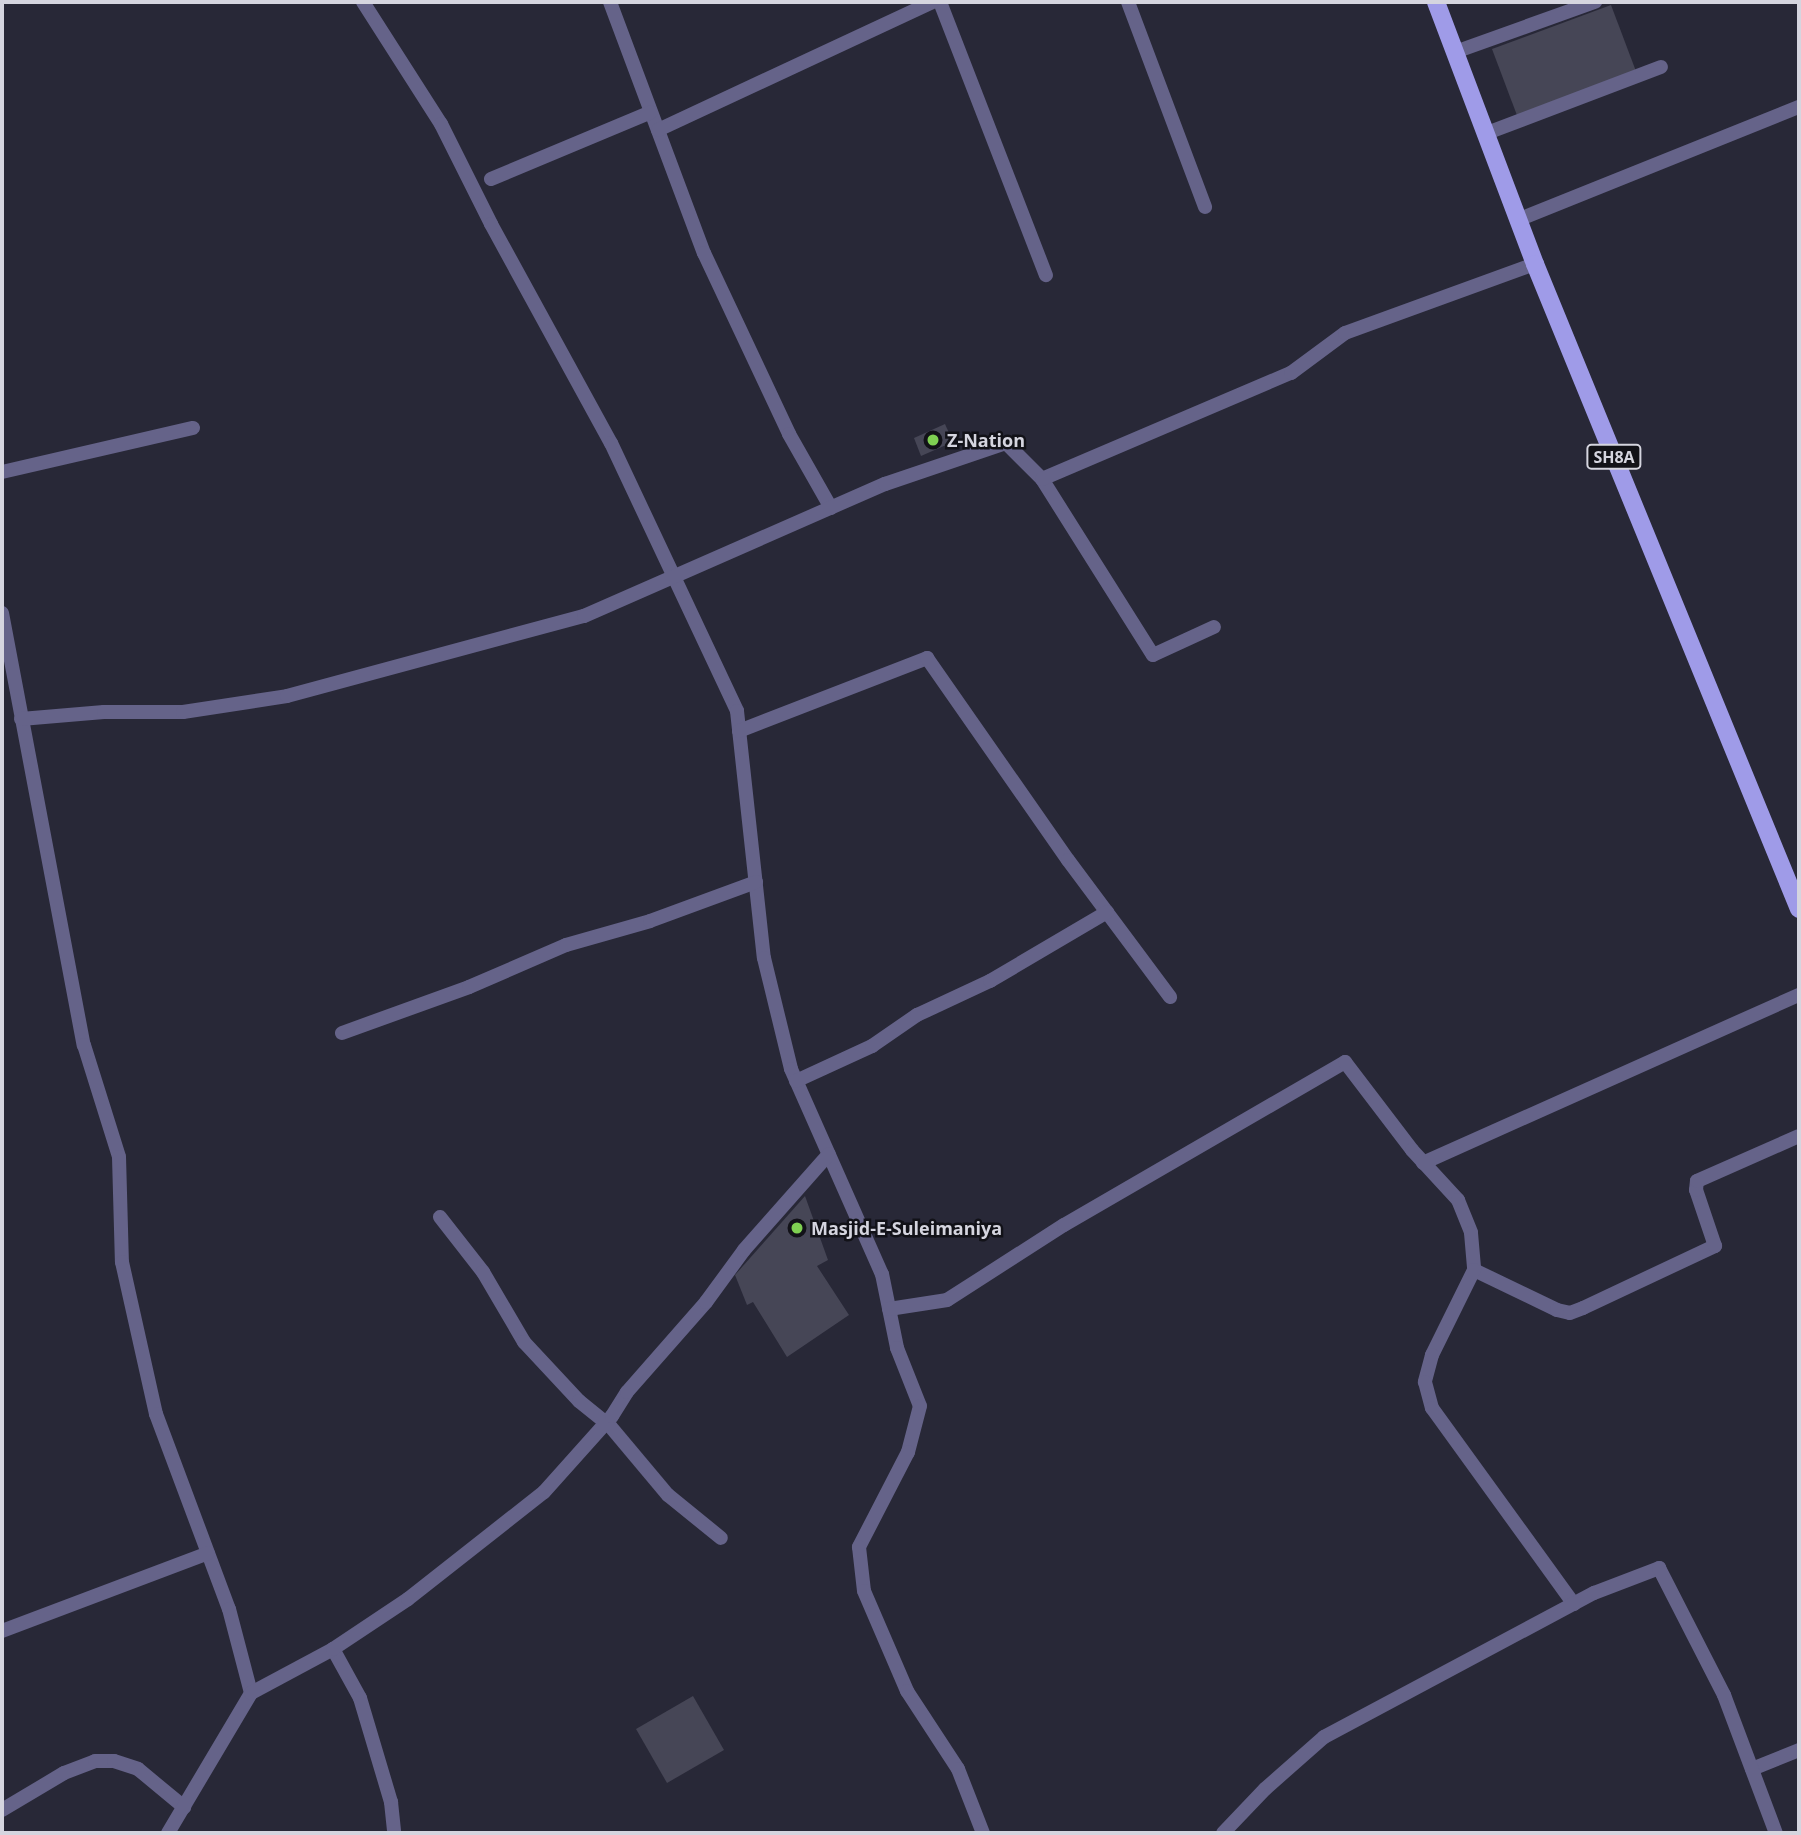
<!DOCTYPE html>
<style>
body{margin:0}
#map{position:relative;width:1801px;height:1835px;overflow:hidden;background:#282837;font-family:"Open Sans",sans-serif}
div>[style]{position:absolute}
.building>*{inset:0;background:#464656}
.minor>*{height:14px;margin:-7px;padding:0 7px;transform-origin:7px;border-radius:7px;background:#656389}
.primary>*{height:18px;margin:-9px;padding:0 9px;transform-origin:9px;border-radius:9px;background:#9f9be8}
.dots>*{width:19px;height:19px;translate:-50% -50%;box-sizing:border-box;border:4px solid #121218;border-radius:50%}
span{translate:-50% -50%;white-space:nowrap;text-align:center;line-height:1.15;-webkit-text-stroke:5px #121218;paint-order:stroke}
.shield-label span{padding:2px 5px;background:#121218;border:2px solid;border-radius:5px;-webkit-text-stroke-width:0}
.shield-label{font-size:16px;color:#d5d5df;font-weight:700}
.poi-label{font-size:18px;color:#d5d5df;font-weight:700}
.left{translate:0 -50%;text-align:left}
.frame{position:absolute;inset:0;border:4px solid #d5d5df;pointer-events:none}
</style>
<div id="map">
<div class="building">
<i style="clip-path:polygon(1611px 5px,1637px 74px,1518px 118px,1492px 49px)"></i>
<i style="clip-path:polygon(945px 424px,953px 442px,921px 456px,914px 438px)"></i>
<i style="clip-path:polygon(805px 1196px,828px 1260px,817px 1266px,849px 1315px,787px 1357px,753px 1302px,747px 1305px,735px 1275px)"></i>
<i style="clip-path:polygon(693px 1696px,724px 1750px,667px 1783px,636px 1729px)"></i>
</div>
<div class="minor">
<i style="left:363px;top:2px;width:145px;rotate:57.4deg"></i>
<i style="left:441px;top:124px;width:112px;rotate:63.4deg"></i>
<i style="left:491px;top:224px;width:250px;rotate:61.3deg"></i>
<i style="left:611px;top:443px;width:296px;rotate:64.8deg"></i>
<i style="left:737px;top:711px;width:248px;rotate:83.8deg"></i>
<i style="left:764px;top:958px;width:114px;rotate:76.3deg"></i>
<i style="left:791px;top:1069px;width:224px;rotate:66.1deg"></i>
<i style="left:882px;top:1274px;width:76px;rotate:78.5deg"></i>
<i style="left:897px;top:1348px;width:62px;rotate:68.4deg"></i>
<i style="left:920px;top:1406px;width:48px;rotate:104.6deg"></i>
<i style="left:908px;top:1452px;width:107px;rotate:117.3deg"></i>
<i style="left:859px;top:1547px;width:44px;rotate:83.5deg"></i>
<i style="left:864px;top:1591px;width:109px;rotate:66.7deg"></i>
<i style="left:907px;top:1691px;width:93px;rotate:56.8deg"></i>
<i style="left:958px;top:1769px;width:69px;rotate:68.7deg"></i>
<i style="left:610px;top:2px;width:268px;rotate:69.5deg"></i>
<i style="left:704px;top:253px;width:200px;rotate:64.8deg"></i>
<i style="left:789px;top:434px;width:85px;rotate:60.4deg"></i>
<i style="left:940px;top:2px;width:293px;rotate:68.8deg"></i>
<i style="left:1128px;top:2px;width:219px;rotate:69.4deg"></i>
<i style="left:1455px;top:52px;width:149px;rotate:-19.7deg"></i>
<i style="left:658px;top:130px;width:302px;rotate:-25deg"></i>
<i style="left:1487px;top:133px;width:186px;rotate:-20.8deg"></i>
<i style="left:491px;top:179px;width:173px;rotate:-22.7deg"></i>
<i style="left:1520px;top:219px;width:301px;rotate:-21.9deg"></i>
<i style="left:2px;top:472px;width:196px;rotate:-13deg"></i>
<i style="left:1042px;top:479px;width:208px;rotate:57.8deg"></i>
<i style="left:1153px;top:655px;width:67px;rotate:-24.7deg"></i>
<i style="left:2px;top:613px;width:440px;rotate:79.3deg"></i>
<i style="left:84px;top:1045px;width:117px;rotate:72.6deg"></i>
<i style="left:119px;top:1157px;width:105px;rotate:88.4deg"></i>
<i style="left:122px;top:1262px;width:156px;rotate:77.4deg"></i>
<i style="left:156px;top:1414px;width:208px;rotate:69.5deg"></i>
<i style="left:229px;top:1609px;width:87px;rotate:75.3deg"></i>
<i style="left:21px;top:719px;width:83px;rotate:-4.8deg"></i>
<i style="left:104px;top:712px;width:79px"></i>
<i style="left:183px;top:712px;width:105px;rotate:-8.7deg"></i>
<i style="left:287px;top:696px;width:308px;rotate:-15.1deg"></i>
<i style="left:584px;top:616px;width:329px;rotate:-23.7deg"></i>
<i style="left:885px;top:484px;width:128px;rotate:-18.7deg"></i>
<i style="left:1006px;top:443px;width:51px;rotate:45deg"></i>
<i style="left:1042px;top:479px;width:271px;rotate:-23.1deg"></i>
<i style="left:1291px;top:373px;width:67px;rotate:-36.5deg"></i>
<i style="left:1345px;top:333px;width:202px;rotate:-20deg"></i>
<i style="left:739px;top:731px;width:202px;rotate:-21.2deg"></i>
<i style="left:927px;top:658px;width:246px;rotate:55.1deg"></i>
<i style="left:1068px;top:860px;width:171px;rotate:53.3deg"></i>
<i style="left:342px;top:1033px;width:135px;rotate:-19.9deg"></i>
<i style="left:469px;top:987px;width:106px;rotate:-23.4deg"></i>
<i style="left:566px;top:945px;width:87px;rotate:-15.9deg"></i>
<i style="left:650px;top:921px;width:113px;rotate:-20.2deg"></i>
<i style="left:796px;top:1081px;width:84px;rotate:-24.7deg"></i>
<i style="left:872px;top:1046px;width:55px;rotate:-34.6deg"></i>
<i style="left:917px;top:1015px;width:81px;rotate:-25deg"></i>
<i style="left:990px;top:981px;width:136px;rotate:-30.5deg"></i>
<i style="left:1423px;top:1163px;width:412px;rotate:-24.1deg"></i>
<i style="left:440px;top:1217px;width:70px;rotate:52deg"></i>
<i style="left:483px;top:1272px;width:81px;rotate:59.6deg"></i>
<i style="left:524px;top:1342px;width:81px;rotate:47deg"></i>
<i style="left:579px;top:1401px;width:40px;rotate:39deg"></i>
<i style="left:610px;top:1426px;width:90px;rotate:50deg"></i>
<i style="left:668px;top:1495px;width:68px;rotate:39.1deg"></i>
<i style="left:1474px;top:1270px;width:92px;rotate:25.7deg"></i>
<i style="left:1557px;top:1310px;width:13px;rotate:13deg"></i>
<i style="left:1570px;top:1313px;width:14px;rotate:-21deg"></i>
<i style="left:1583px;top:1308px;width:146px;rotate:-25.2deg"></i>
<i style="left:1715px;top:1246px;width:59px;rotate:-108.7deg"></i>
<i style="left:1696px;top:1190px;width:9px;rotate:-84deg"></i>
<i style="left:1697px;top:1181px;width:111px;rotate:-23.8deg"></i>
<i style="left:889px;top:1309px;width:59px;rotate:-8.8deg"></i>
<i style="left:947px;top:1300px;width:139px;rotate:-32.7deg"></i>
<i style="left:1064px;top:1225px;width:325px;rotate:-30.1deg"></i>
<i style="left:1345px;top:1062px;width:111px;rotate:52.7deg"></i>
<i style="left:1412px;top:1150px;width:68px;rotate:47.4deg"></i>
<i style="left:1458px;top:1200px;width:35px;rotate:68deg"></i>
<i style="left:1471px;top:1233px;width:37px;rotate:85deg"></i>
<i style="left:1474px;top:1270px;width:95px;rotate:116.3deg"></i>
<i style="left:1432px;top:1355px;width:28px;rotate:105deg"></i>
<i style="left:1425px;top:1382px;width:27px;rotate:75deg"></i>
<i style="left:1432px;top:1408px;width:242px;rotate:54.1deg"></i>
<i style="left:2px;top:1631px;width:220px;rotate:-20.7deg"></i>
<i style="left:333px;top:1649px;width:56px;rotate:61.1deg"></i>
<i style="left:360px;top:1698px;width:109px;rotate:73.4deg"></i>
<i style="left:391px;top:1802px;width:31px;rotate:84deg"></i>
<i style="left:1752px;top:1769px;width:51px;rotate:-22deg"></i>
<i style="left:2px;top:1810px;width:72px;rotate:-30.8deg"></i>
<i style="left:64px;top:1773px;width:33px;rotate:-21deg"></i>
<i style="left:95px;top:1761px;width:19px"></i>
<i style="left:114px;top:1761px;width:25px;rotate:18deg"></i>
<i style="left:138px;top:1769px;width:60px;rotate:39.6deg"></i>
<i style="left:168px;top:1833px;width:163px;rotate:-59.3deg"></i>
<i style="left:251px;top:1693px;width:93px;rotate:-28.2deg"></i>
<i style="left:333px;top:1649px;width:90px;rotate:-33.7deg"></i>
<i style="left:408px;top:1599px;width:173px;rotate:-38.2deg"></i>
<i style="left:544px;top:1492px;width:102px;rotate:-48.2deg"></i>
<i style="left:612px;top:1416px;width:28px;rotate:-58deg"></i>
<i style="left:627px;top:1392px;width:120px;rotate:-48.7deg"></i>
<i style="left:706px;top:1302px;width:64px;rotate:-53.8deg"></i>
<i style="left:744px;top:1250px;width:128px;rotate:-48.5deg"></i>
<i style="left:1223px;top:1833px;width:61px;rotate:-46.3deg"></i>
<i style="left:1265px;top:1789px;width:79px;rotate:-41.4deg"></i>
<i style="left:1324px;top:1737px;width:306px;rotate:-28.1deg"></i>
<i style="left:1594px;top:1593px;width:70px;rotate:-21deg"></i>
<i style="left:1659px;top:1568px;width:143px;rotate:62.9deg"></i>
<i style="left:1724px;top:1695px;width:147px;rotate:69.4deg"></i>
</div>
<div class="primary">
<i style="left:1436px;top:2px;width:280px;rotate:69.3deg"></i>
<i style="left:1535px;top:264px;width:697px;rotate:67.74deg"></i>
</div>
<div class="dots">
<i style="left:933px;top:440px;background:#7fd052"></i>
<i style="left:797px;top:1228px;background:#7fd052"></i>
</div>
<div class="shield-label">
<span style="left:1614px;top:457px">SH8A</span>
</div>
<div class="poi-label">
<span class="left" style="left:947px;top:440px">Z-Nation</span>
<span class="left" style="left:811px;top:1228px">Masjid-E-Suleimaniya</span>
</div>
<div class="frame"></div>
</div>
